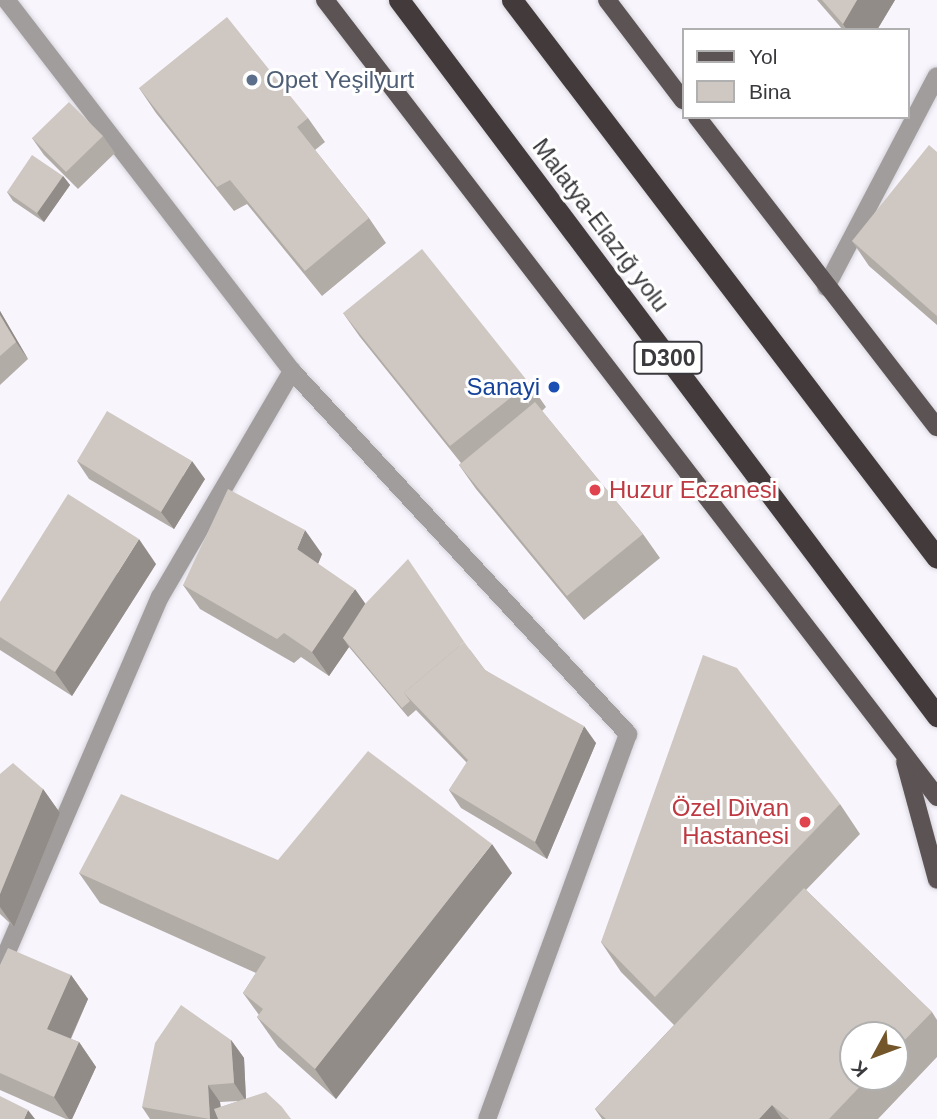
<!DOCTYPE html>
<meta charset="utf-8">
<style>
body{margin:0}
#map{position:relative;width:937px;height:1119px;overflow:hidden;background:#f8f5fd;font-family:Arial,sans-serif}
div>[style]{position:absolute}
.roads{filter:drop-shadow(0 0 2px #d6d3da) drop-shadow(0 0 2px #d6d3da)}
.minor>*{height:18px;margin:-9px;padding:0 9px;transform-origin:9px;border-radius:9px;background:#a19d9d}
.major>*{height:18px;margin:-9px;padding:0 9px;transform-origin:9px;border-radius:9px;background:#5c5454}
.highway>*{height:21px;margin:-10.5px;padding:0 10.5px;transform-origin:10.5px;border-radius:10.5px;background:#433b3b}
.wall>*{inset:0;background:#b2aca7}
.shaded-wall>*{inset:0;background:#918c88}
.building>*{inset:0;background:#cfc8c2}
.dots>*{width:19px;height:19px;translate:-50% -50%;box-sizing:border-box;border:4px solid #fff;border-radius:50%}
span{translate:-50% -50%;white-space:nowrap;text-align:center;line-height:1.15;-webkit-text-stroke:6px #fff;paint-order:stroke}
.shield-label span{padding:2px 5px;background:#fff;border:2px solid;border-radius:5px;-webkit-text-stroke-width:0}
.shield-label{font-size:23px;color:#3a393d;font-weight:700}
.service-label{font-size:24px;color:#4e5e75}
.left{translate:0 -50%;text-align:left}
.street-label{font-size:24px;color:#3a393d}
.transit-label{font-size:24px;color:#164399}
.right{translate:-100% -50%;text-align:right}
.health-label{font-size:24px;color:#be3a42}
.legend{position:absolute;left:682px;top:28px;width:228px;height:91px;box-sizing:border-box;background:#fff;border:2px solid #b0b0b1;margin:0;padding:9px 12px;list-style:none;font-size:21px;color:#3a393d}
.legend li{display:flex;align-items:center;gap:14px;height:35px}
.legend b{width:35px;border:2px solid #b0b0b1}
.north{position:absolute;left:839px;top:1021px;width:70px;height:70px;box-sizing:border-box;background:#fff;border:2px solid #b0b0b1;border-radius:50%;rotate:229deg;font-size:19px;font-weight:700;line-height:28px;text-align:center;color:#3a393d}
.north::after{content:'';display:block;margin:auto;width:24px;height:32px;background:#73562a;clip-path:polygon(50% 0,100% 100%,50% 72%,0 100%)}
</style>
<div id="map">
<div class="roads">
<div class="minor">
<i style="left:826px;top:287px;width:238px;rotate:-62.3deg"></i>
<i style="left:292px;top:371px;width:495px;rotate:47.2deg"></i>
<i style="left:628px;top:734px;width:410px;rotate:110.1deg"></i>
<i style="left:0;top:968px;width:404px;rotate:-66.7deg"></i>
<i style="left:160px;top:597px;width:262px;rotate:-59.7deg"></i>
<i style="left:292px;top:371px;width:468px;rotate:-127.6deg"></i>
</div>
<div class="major">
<i style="left:325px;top:0;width:1005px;rotate:52.48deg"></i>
<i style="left:607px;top:0;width:126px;rotate:52.8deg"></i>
<i style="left:697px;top:117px;width:392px;rotate:52.3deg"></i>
<i style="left:905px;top:762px;width:122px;rotate:74.8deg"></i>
</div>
<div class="highway">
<i style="left:399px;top:0;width:896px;rotate:53.08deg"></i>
<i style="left:512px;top:0;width:701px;rotate:52.71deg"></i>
</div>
</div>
<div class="wall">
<i style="clip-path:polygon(817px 0,895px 0,877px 30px,843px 30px)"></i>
<i style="clip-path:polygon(139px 88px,308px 118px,325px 142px,315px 150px,369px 218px,386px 243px,322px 296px,247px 204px,234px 211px,156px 113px)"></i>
<i style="clip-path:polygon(103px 136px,115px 153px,78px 189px,44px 155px,32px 138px)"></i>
<i style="clip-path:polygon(937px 152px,937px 325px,869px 266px,852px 241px)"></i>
<i style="clip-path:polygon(63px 176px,70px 185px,44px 222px,13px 201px,7px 192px)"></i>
<i style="clip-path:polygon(0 311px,28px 359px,0 385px)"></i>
<i style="clip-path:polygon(343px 313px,529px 383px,546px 407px,542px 411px,643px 534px,660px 558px,584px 620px,476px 489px,459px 465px,461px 463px,360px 337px)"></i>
<i style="clip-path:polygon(77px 461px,205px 479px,174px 529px,89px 479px)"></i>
<i style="clip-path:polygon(322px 554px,318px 564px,365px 604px,470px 650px,485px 670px,596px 743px,547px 859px,461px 808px,449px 790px,467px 763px,416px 710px,408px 717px,349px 647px,329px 676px,301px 657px,294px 663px,200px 609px,183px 585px)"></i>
<i style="clip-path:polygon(156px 564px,72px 696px,0 650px,0 602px)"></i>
<i style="clip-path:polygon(0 774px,43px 789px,60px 813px,14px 927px,0 914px)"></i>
<i style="clip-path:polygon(evenodd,840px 804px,860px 834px,806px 890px,932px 1012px,937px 1020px,937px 1057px,878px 1119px,602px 1119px,595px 1109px,674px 1025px,621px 972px,601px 942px,840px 804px,895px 1035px,895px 1077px,853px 1077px,895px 1035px)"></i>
<i style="clip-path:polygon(278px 860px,512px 873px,336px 1099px,278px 1047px,257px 1017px,259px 1015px,243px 993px,256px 973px,100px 903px,79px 873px)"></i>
<i style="clip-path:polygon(0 965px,71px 975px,88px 999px,71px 1039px,79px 1042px,96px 1067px,72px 1119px,66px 1119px,0 1090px)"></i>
<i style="clip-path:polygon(evenodd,231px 1040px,244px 1058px,246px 1099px,291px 1119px,150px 1119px,142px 1107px,231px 1040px,239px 1101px,221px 1107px,220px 1102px,239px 1101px)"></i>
</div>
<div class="shaded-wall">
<i style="clip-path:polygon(857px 0,895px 0,877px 30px,847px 30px,843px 24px)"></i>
<i style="clip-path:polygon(63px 176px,70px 185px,44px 222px,37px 213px)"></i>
<i style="clip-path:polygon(0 311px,28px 359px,16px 342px,0 315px)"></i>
<i style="clip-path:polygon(192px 461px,205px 479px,174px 529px,161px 512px)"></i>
<i style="clip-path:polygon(305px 530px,322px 554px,314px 574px,297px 549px)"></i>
<i style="clip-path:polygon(139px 539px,156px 564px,72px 696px,55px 672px)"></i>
<i style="clip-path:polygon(355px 589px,372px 613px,343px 638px,349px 647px,329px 676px,312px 652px)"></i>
<i style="clip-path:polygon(584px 726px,596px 743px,547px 859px,535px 842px)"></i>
<i style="clip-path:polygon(43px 789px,60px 813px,14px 927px,0 907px,0 894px)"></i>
<i style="clip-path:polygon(492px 844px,512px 873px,336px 1099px,315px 1069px)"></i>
<i style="clip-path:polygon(71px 975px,88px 999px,64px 1053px,47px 1029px)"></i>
<i style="clip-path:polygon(231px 1040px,244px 1058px,246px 1101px,234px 1083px)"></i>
<i style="clip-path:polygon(79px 1042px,96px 1067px,72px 1119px,69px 1119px,54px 1097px)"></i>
<i style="clip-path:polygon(208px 1085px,220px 1102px,221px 1119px,210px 1119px)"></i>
<i style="clip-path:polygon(772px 1105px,782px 1119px,759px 1119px)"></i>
<i style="clip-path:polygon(28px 1110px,35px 1119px,24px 1119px)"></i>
</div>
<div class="building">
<i style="clip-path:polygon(822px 0,857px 0,843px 24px)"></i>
<i style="clip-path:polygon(227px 17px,308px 118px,297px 127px,369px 218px,305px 271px,230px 180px,217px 187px,139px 88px)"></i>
<i style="clip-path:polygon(69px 102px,103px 136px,66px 172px,32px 138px)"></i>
<i style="clip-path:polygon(929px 145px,937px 152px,937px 316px,852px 241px)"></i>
<i style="clip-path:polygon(32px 155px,63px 176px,37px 213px,7px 192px)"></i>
<i style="clip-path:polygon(422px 249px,529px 383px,450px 446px,343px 313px)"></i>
<i style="clip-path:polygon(0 315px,16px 342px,0 356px)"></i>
<i style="clip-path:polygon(535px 402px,643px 534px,567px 596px,459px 465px)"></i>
<i style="clip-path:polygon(107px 411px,192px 461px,161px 512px,77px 461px)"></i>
<i style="clip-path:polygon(228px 489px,305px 530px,297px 549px,355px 589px,312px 652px,284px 633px,277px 639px,183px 585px)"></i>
<i style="clip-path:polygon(68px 494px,139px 539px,55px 672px,0 637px,0 602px)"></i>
<i style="clip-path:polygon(408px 559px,467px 646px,464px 642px,404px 693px,410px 701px,402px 708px,343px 638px,365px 604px)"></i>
<i style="clip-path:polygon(464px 642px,485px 670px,584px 726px,535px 842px,449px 790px,468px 760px,404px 693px)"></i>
<i style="clip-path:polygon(703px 655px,737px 668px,840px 804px,655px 997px,601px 942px)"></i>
<i style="clip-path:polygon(368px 751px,492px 844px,315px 1069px,257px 1017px,263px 1009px,243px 993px,266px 957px,79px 873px,121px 794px,278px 860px)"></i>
<i style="clip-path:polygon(13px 763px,43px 789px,0 894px,0 774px)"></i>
<i style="clip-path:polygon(804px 888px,932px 1012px,895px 1050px,895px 1035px,853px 1035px,853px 1077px,869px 1077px,829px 1119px,789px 1119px,772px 1105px,759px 1119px,606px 1119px,595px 1109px)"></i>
<i style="clip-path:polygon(8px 948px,71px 975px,47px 1029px,79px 1042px,54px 1097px,0 1073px,0 965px)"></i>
<i style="clip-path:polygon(181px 1005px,231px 1040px,234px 1083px,208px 1085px,210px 1119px,142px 1107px,155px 1043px)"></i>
<i style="clip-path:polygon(266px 1092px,282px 1107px,291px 1119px,218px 1119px,214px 1109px)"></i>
<i style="clip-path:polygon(0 1096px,28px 1110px,24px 1119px,0 1119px)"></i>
</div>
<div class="dots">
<i style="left:252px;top:80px;background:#5c6f8a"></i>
<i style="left:554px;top:387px;background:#1a4fb4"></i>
<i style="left:595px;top:490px;background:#e0444e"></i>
<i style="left:805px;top:822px;background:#e0444e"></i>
</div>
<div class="shield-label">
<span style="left:668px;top:358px">D300</span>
</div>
<div class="service-label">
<span class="left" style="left:266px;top:80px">Opet Yeşilyurt</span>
</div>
<div class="street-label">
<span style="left:601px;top:225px;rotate:53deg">Malatya-Elazığ yolu</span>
</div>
<div class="transit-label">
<span class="right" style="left:540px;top:387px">Sanayi</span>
</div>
<div class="health-label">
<span class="left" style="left:609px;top:490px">Huzur Eczanesi</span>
<span class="right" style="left:789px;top:822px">Özel Divan<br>Hastanesi</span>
</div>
<ul class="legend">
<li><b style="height:9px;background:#5c5454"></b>Yol</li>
<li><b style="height:19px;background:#cfc8c2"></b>Bina</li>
</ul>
<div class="north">K</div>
</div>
